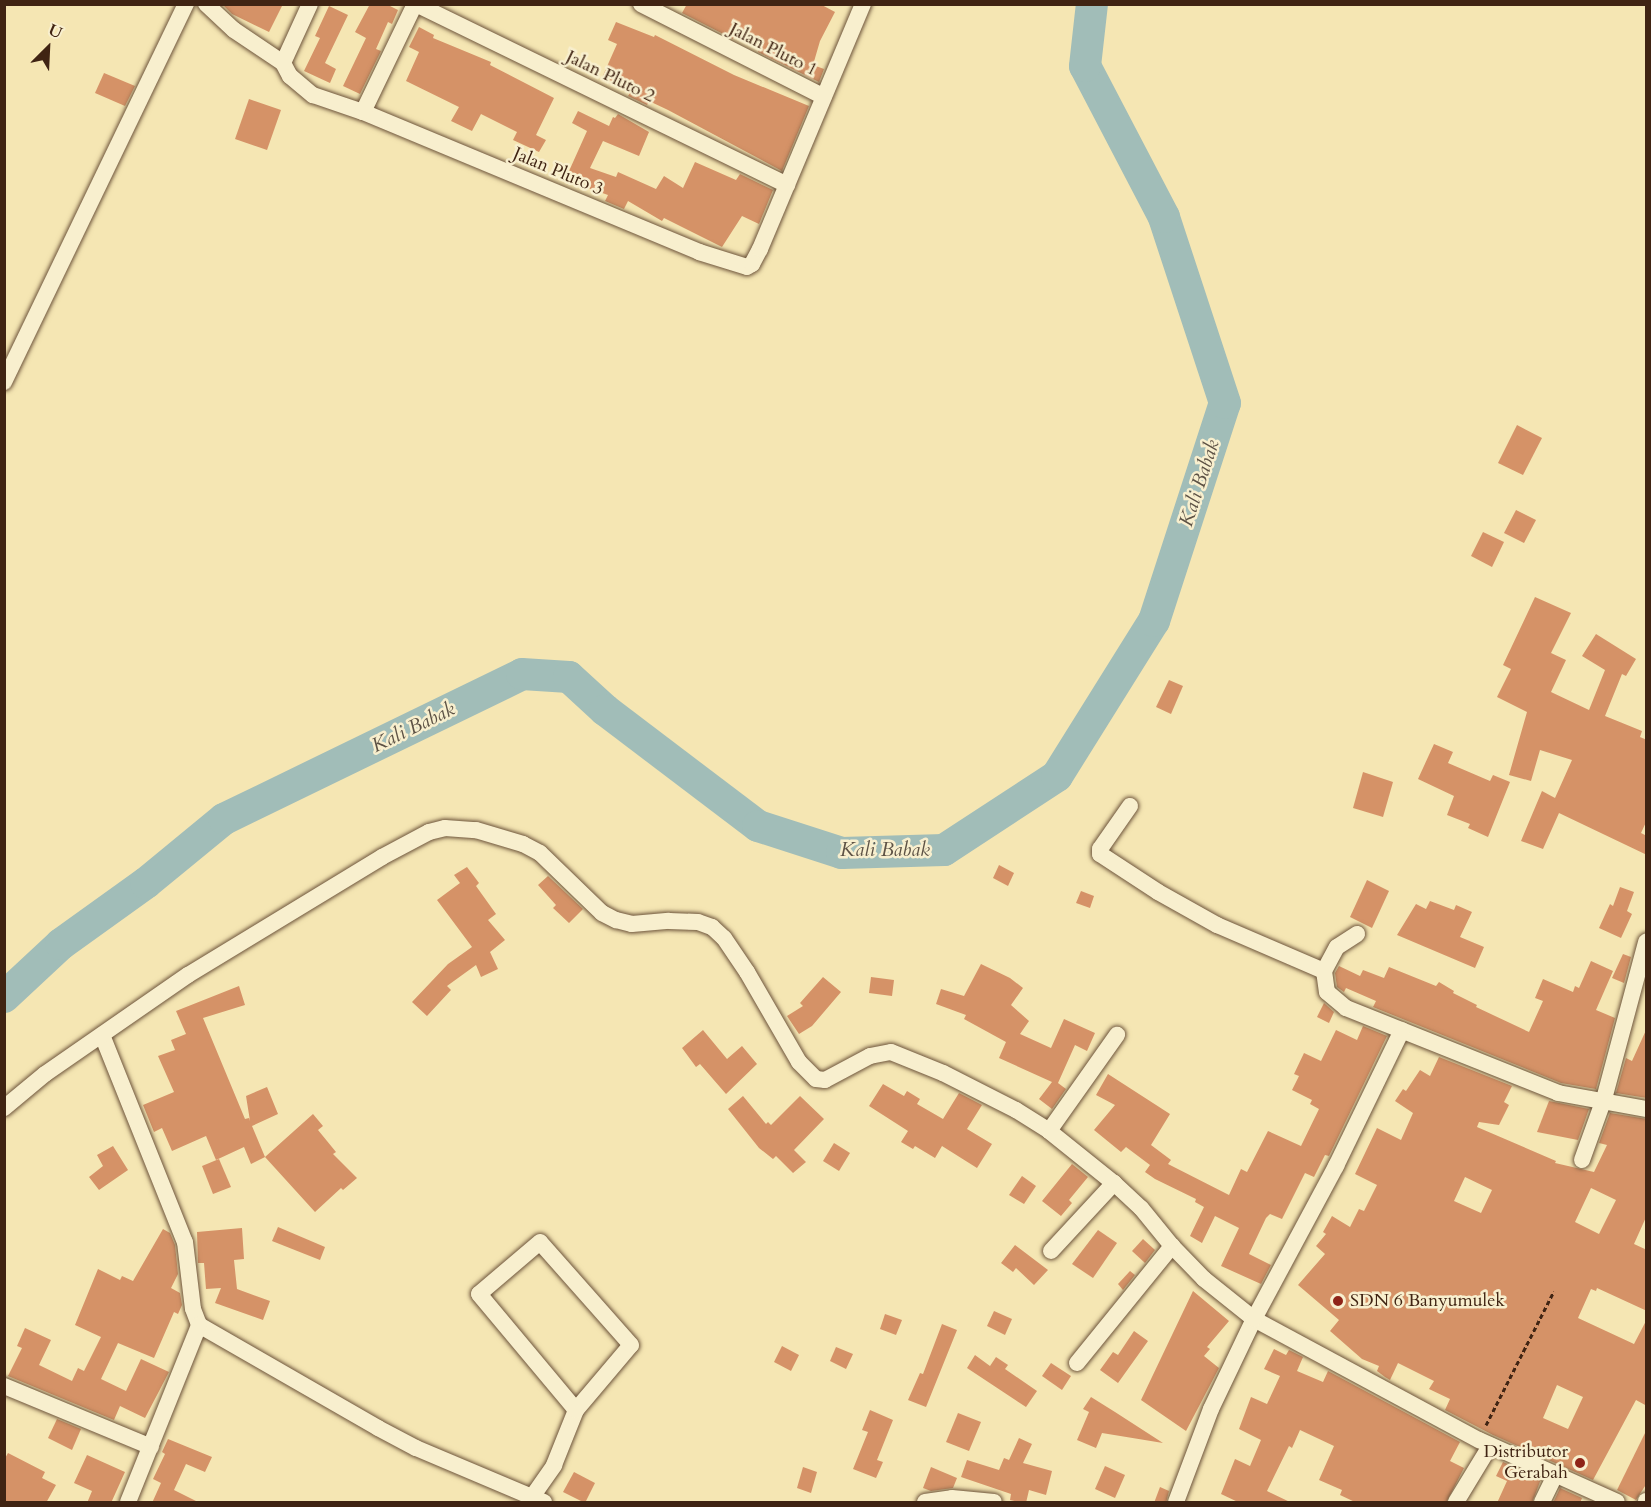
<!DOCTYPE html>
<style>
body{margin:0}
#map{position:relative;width:1651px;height:1507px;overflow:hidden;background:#f5e6b3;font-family:Cardo,serif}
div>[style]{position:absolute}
.river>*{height:32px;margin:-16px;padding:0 16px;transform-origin:16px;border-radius:16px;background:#a1bdb8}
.building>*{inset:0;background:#d59267}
.path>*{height:3px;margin-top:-1.5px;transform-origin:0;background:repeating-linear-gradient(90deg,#402413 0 4.5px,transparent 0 7.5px)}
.roads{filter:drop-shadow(0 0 2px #6d543b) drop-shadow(0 0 2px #6d543b)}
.minor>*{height:16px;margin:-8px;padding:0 8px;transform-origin:8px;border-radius:8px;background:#f8efce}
.dots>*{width:16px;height:16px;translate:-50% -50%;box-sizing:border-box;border:3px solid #f8efce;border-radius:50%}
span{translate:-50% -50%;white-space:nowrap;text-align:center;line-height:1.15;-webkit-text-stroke:5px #f8efce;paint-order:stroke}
.street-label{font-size:18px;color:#402413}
.poi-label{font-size:18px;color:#402413}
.left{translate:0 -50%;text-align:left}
.right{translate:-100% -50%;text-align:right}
.water-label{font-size:20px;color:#5d5245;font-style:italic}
.frame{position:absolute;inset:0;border:6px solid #402413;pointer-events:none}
.north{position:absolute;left:18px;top:18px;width:60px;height:60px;-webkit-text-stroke:4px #f8efce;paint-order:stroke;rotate:24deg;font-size:16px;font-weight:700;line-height:24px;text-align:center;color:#402413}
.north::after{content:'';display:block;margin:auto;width:21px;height:27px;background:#402413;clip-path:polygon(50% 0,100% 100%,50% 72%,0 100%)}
</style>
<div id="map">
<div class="river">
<i style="left:4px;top:997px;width:78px;rotate:-42.9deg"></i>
<i style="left:61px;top:944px;width:105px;rotate:-35.7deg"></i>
<i style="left:146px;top:883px;width:101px;rotate:-39.4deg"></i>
<i style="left:224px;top:819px;width:331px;rotate:-25.9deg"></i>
<i style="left:522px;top:674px;width:47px;rotate:3.7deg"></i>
<i style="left:569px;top:677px;width:49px;rotate:42.5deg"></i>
<i style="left:605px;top:710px;width:192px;rotate:37.2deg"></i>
<i style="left:758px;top:826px;width:88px;rotate:17.8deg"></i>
<i style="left:842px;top:853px;width:102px;rotate:-1.7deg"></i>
<i style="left:944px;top:850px;width:135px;rotate:-33.2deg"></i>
<i style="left:1057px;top:776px;width:183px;rotate:-58deg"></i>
<i style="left:1154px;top:621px;width:229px;rotate:-72deg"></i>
<i style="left:1225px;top:403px;width:196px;rotate:-108.2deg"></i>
<i style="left:1164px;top:217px;width:170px;rotate:-117.6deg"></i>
<i style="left:1085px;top:66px;width:62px;rotate:-83.6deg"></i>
</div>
<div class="building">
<i style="clip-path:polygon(222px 4px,283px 4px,269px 32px,232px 14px)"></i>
<i style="clip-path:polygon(370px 4px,386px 4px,398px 10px,392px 24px,388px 22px,376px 49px,381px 51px,360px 94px,343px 86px,366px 38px,355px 32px)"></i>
<i style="clip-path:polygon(687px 4px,820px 4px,835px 12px,820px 41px,813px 65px,824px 69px,819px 82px,758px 52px,761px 44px,736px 33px,733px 39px,682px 13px)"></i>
<i style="clip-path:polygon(329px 6px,348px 15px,325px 63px,336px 69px,330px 83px,304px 71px,320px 38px,315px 36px)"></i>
<i style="clip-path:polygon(616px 22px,654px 37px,655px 35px,734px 75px,809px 106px,782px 171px,668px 110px,649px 101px,647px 105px,628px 96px,630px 93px,601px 80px,617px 44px,608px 40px)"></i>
<i style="clip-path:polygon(419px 27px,434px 35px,433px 38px,491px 62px,490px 65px,554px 98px,536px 135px,546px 140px,539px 152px,513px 140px,517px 132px,481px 114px,472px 131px,451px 121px,459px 107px,406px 81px,419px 52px,409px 47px)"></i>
<i style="clip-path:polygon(104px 73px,135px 86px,125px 106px,95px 93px)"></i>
<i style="clip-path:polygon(249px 99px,281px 110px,267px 150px,235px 139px)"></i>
<i style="clip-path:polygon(578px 111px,609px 126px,613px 117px,615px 118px,618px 114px,649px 132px,639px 156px,603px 141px,590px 168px,616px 177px,618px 172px,656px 189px,664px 176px,683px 188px,695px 162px,736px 180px,740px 174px,773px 190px,759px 224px,742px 216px,722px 247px,664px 218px,662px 221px,628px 201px,624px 209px,605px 201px,608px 195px,565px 180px,587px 131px,572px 123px)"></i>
<i style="clip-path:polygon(1517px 425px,1542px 438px,1523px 475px,1498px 463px)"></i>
<i style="clip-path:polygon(1516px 510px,1536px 520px,1524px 543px,1504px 533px)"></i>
<i style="clip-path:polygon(1483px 532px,1504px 542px,1492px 567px,1471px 556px)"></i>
<i style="clip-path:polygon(1535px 597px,1571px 613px,1551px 653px,1566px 660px,1551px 692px,1589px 710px,1605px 670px,1582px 656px,1596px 634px,1636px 659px,1626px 676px,1622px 674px,1605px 716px,1642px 731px,1640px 737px,1647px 740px,1647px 820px,1641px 833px,1647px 836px,1647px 855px,1559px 813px,1543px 849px,1521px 841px,1542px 791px,1555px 798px,1572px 760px,1540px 750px,1531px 781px,1509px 775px,1527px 712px,1497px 697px,1511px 669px,1503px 665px)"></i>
<i style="clip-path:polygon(1169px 680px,1183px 686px,1171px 714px,1156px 707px)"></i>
<i style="clip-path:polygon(1434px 744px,1453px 752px,1448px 763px,1490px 781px,1493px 775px,1510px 782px,1488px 837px,1468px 828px,1470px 824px,1447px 815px,1454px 796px,1418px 779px)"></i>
<i style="clip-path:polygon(1363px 772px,1393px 782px,1383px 817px,1353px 808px)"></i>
<i style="clip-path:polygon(999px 865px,1014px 873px,1008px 886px,993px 878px)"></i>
<i style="clip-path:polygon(467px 867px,479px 883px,476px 886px,496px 914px,488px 920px,505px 940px,490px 952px,498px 969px,481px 977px,476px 965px,447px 986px,451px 990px,427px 1016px,412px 1002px,448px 964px,472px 947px,437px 900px,460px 883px,454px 875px)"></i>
<i style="clip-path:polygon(548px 876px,583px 909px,569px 923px,553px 908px,556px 905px,538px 885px)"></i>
<i style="clip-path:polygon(1367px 880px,1389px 891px,1372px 928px,1350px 917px)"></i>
<i style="clip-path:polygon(1620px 887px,1634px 892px,1627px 911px,1632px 914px,1621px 938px,1599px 928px,1610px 904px,1613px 906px)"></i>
<i style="clip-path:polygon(1081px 891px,1094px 896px,1090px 908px,1076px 903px)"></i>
<i style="clip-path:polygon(1430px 901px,1454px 910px,1456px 905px,1472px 912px,1460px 937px,1484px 947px,1475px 968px,1397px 935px,1416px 904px,1426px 909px)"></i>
<i style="clip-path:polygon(1623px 954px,1631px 957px,1624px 983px,1612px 978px)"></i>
<i style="clip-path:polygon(1591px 961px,1613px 971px,1596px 1010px,1615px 1018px,1596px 1089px,1561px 1083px,1373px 1007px,1376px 1001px,1346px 988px,1344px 992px,1337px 987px,1335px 973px,1339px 966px,1360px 976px,1363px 970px,1384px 978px,1389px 967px,1436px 986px,1439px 982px,1454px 991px,1453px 993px,1477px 1005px,1476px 1007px,1529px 1032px,1543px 1001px,1535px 998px,1543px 979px,1573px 992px,1575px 986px,1579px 988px)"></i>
<i style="clip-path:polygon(981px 964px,1010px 978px,1023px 988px,1011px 1005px,1029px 1021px,1020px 1034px,1051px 1048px,1064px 1019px,1095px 1033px,1087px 1051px,1075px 1045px,1058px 1083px,1066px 1089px,1052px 1109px,1039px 1099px,1052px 1082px,999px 1058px,1006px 1042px,964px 1019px,966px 1015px,936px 1004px,941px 989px,964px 996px)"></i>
<i style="clip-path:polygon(823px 977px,841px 992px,812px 1026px,799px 1034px,787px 1016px,803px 1006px,800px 1003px)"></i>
<i style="clip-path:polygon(871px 977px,894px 980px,892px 996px,869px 993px)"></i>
<i style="clip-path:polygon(239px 986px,245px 1005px,203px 1018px,245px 1119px,249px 1118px,250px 1121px,246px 1096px,267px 1087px,278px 1114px,252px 1126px,265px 1157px,313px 1114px,323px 1126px,318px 1130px,336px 1152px,333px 1154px,357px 1178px,343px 1190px,341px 1188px,315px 1212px,265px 1157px,251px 1164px,244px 1147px,216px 1160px,206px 1136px,172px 1151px,162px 1128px,154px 1132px,143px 1105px,174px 1092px,158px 1056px,175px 1050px,171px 1040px,186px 1034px,176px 1011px)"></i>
<i style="clip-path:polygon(1324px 1003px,1334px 1012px,1329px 1023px,1317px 1017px)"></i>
<i style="clip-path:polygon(1363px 1026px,1387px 1036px,1329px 1156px,1325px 1155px,1314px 1177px,1305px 1173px,1282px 1219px,1270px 1214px,1266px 1218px,1249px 1254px,1271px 1265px,1261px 1284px,1221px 1266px,1239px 1228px,1215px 1216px,1202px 1243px,1190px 1236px,1204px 1207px,1195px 1202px,1196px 1199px,1155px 1179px,1145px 1172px,1150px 1165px,1126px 1147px,1121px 1152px,1094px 1130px,1115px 1105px,1096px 1095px,1108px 1074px,1170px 1114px,1151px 1145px,1171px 1160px,1168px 1164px,1229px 1195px,1241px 1169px,1247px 1172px,1268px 1131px,1301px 1146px,1319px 1109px,1310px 1104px,1312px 1100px,1292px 1090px,1299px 1076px,1294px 1074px,1304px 1053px,1321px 1061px,1336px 1030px,1357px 1040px)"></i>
<i style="clip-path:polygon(1647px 1028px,1647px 1098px,1616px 1093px,1626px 1058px,1632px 1061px)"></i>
<i style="clip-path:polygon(703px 1030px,727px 1059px,742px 1046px,757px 1064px,726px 1094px,700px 1064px,696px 1067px,682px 1048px)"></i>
<i style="clip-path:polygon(evenodd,1439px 1057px,1512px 1086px,1504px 1102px,1509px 1105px,1499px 1125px,1479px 1122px,1477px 1127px,1556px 1161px,1555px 1163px,1594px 1172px,1607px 1145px,1599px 1143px,1610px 1113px,1647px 1119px,1647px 1215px,1634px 1244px,1647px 1250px,1647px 1311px,1597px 1288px,1596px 1291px,1591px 1289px,1578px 1318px,1634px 1344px,1647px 1319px,1647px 1406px,1636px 1400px,1593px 1480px,1493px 1435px,1445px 1410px,1450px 1399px,1429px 1389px,1434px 1381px,1398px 1363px,1390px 1380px,1385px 1377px,1377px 1371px,1379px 1366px,1362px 1359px,1330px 1331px,1339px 1320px,1298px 1285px,1325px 1254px,1316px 1246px,1326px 1234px,1323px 1232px,1332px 1216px,1350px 1227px,1359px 1209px,1364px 1211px,1377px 1185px,1355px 1174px,1377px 1128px,1401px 1140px,1413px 1113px,1395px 1101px,1403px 1089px,1406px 1091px,1420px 1070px,1430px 1076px,1439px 1057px,1465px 1177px,1492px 1190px,1481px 1213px,1454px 1201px,1465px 1177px,1439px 1057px,1591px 1188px,1616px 1200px,1599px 1234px,1575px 1222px,1591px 1188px,1439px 1057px,1557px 1385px,1583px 1397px,1568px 1429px,1543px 1418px,1557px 1385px)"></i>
<i style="clip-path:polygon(883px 1084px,904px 1096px,907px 1091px,920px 1099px,917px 1104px,943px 1119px,959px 1093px,982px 1105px,967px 1129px,992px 1144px,977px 1168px,942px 1146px,935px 1158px,915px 1146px,913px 1149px,901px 1142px,908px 1131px,869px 1106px)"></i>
<i style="clip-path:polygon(743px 1096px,766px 1124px,768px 1122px,771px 1125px,800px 1096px,824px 1119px,794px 1150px,806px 1162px,793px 1173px,776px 1156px,773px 1159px,759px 1148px,728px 1109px)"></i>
<i style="clip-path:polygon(1549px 1101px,1589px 1109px,1578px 1140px,1537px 1132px)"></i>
<i style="clip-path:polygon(834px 1143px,850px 1153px,839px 1171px,823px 1161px)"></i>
<i style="clip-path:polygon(113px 1146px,128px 1170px,99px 1190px,89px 1177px,103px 1166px,97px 1155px)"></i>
<i style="clip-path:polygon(219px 1159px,231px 1187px,213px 1194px,202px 1166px)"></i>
<i style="clip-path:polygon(1072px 1164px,1088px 1177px,1069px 1200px,1072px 1203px,1061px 1216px,1042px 1201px)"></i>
<i style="clip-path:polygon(1022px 1176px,1036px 1186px,1024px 1204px,1009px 1195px)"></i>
<i style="clip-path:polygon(278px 1227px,325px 1247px,320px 1260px,272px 1241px)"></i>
<i style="clip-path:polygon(242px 1228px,244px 1259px,234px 1260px,237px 1289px,270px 1301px,263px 1320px,215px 1303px,221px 1288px,206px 1289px,204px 1263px,198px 1263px,197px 1232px)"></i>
<i style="clip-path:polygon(163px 1229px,170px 1233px,175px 1245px,178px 1274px,171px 1288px,180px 1293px,182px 1305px,178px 1314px,174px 1312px,154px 1358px,118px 1343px,101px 1379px,126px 1391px,141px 1359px,169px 1372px,145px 1418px,120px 1406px,114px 1420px,8px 1376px,22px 1348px,17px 1346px,25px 1328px,51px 1340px,39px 1365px,72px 1381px,78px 1368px,84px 1371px,101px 1337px,75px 1325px,98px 1269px,120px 1280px,122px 1276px,133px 1281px)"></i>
<i style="clip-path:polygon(1098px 1230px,1117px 1243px,1093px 1278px,1072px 1264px)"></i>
<i style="clip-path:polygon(1143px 1239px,1155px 1250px,1145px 1263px,1132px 1251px)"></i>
<i style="clip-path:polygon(1015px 1245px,1048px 1270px,1034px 1285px,1016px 1268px,1013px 1272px,1001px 1263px)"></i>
<i style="clip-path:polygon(1130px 1271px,1135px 1275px,1123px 1290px,1118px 1284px)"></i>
<i style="clip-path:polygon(1193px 1291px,1229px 1321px,1207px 1347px,1210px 1349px,1204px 1356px,1219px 1368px,1186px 1431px,1141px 1400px)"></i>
<i style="clip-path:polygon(994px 1311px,1012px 1319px,1005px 1335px,987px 1326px)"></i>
<i style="clip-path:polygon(885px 1314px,902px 1320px,896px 1335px,880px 1329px)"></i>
<i style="clip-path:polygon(942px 1324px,957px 1330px,926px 1407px,908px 1400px,920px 1373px,923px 1374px)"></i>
<i style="clip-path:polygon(1134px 1331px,1148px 1341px,1118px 1383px,1100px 1370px,1113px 1352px,1118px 1355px)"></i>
<i style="clip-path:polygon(782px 1346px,799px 1355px,791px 1371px,774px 1362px)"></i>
<i style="clip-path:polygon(836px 1347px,853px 1354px,846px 1369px,830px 1361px)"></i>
<i style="clip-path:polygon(1274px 1349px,1286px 1355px,1289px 1350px,1303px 1357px,1297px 1371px,1323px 1382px,1328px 1371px,1460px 1442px,1450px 1461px,1464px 1468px,1446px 1503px,1357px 1503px,1340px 1495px,1342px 1490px,1319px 1480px,1334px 1446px,1300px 1430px,1292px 1448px,1289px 1446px,1267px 1491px,1292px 1503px,1240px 1503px,1221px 1494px,1235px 1459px,1250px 1466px,1261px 1440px,1239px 1429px,1251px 1397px,1267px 1404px,1280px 1376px,1264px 1369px)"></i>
<i style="clip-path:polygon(975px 1355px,990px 1366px,996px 1357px,1008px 1365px,1005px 1369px,1037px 1391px,1026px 1407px,967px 1368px)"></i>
<i style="clip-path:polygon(1051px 1363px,1071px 1376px,1062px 1390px,1042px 1376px)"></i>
<i style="clip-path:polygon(1091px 1397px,1115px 1412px,1163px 1443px,1102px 1433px,1096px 1448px,1077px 1440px,1089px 1412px,1083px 1409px)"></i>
<i style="clip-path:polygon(870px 1410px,893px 1420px,877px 1460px,883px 1462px,876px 1478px,853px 1469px,868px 1432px,862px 1430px)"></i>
<i style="clip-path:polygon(958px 1413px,981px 1422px,969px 1451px,946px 1442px)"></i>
<i style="clip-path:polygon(57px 1419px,81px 1429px,72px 1450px,48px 1438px)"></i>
<i style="clip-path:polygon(1647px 1429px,1647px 1483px,1636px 1500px,1617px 1490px)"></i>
<i style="clip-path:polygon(1019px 1438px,1032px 1444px,1023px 1463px,1052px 1471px,1046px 1495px,1029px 1490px,1026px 1503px,1023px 1503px,1010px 1500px,1011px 1494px,961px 1477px,967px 1460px,999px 1470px,1004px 1458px,1009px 1460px)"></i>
<i style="clip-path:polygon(168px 1439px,212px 1457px,205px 1472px,186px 1464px,174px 1490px,200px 1503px,152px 1503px,161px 1483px,153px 1479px,165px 1454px,162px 1452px)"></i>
<i style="clip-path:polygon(8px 1453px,45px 1472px,42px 1478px,56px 1485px,46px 1503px,4px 1503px,4px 1460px)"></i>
<i style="clip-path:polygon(87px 1455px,125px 1472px,111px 1503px,87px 1503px,92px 1491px,74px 1483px)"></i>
<i style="clip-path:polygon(1503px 1462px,1541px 1479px,1532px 1503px,1497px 1503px,1507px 1481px,1496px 1476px)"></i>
<i style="clip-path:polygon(1105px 1466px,1125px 1475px,1115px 1498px,1095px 1489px)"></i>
<i style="clip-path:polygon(803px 1467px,817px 1472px,811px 1493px,797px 1488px)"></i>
<i style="clip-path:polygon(931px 1467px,957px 1478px,953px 1488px,931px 1491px,923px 1488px)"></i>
<i style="clip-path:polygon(574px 1472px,595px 1483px,585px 1503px,563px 1492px)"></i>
<i style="clip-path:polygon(1160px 1487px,1169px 1491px,1166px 1503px,1154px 1503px)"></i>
<i style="clip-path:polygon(1560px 1488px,1582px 1498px,1580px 1503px,1553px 1503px)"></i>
</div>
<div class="path">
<i style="left:1486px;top:1425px;width:150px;rotate:-63.1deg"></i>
</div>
<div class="roads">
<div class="minor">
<i style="left:206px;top:4px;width:38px;rotate:43deg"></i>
<i style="left:234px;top:30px;width:59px;rotate:34deg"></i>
<i style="left:283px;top:63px;width:15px;rotate:62deg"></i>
<i style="left:290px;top:76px;width:30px;rotate:40deg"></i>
<i style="left:313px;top:95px;width:53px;rotate:18.8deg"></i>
<i style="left:363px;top:112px;width:364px;rotate:22.6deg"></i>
<i style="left:699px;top:252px;width:50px;rotate:17.4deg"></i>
<i style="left:747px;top:267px;width:6px;rotate:-31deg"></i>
<i style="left:752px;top:264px;width:17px;rotate:-62deg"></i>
<i style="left:760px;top:249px;width:266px;rotate:-67.2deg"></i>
<i style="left:416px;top:4px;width:413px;rotate:26deg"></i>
<i style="left:641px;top:4px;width:205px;rotate:26.9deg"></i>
<i style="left:283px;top:63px;width:65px;rotate:-65.4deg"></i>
<i style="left:363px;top:112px;width:120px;rotate:-64.3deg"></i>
<i style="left:4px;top:382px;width:420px;rotate:-64.3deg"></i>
<i style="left:1130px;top:806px;width:52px;rotate:124.9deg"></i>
<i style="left:1100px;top:849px;width:5px;rotate:90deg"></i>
<i style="left:1100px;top:854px;width:69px;rotate:33.2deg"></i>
<i style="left:1158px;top:892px;width:68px;rotate:29.2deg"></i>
<i style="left:1217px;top:925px;width:116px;rotate:23.3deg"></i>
<i style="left:1324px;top:971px;width:21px;rotate:82deg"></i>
<i style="left:1327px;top:992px;width:25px;rotate:40deg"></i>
<i style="left:1346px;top:1008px;width:228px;rotate:21.8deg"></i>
<i style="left:1558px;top:1093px;width:89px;rotate:10.3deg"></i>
<i style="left:1324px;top:971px;width:27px;rotate:-62deg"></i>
<i style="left:1337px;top:947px;width:24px;rotate:-33deg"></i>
<i style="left:102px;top:1035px;width:223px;rotate:68.2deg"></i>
<i style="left:185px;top:1242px;width:67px;rotate:83.2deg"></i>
<i style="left:193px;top:1309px;width:17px;rotate:69deg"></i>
<i style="left:199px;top:1325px;width:207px;rotate:29.9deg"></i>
<i style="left:378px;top:1428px;width:43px;rotate:27.8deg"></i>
<i style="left:416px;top:1448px;width:139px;rotate:22.9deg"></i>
<i style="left:4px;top:1108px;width:53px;rotate:-39.7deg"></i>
<i style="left:45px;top:1074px;width:174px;rotate:-34.7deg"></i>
<i style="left:188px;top:975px;width:227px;rotate:-31.3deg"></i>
<i style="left:382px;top:857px;width:53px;rotate:-28deg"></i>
<i style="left:429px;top:832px;width:16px;rotate:-14deg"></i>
<i style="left:445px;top:828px;width:31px;rotate:4deg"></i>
<i style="left:476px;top:830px;width:49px;rotate:16.6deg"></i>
<i style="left:523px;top:844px;width:19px;rotate:28deg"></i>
<i style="left:540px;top:853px;width:86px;rotate:44.1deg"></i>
<i style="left:602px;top:913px;width:16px;rotate:27deg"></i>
<i style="left:616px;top:920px;width:16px;rotate:14deg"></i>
<i style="left:632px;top:924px;width:37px;rotate:-5deg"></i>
<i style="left:669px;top:921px;width:29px;rotate:2deg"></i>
<i style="left:698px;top:922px;width:15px;rotate:20deg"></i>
<i style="left:712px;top:927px;width:16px;rotate:43deg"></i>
<i style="left:724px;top:938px;width:41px;rotate:55.9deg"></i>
<i style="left:747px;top:972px;width:104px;rotate:60deg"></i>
<i style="left:799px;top:1062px;width:24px;rotate:45deg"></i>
<i style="left:816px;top:1079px;width:9px;rotate:6deg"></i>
<i style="left:825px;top:1080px;width:51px;rotate:-28.1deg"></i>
<i style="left:870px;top:1056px;width:21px;rotate:-11deg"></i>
<i style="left:891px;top:1052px;width:56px;rotate:22deg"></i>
<i style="left:943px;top:1073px;width:82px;rotate:26.9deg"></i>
<i style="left:1016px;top:1110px;width:39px;rotate:32deg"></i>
<i style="left:1049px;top:1131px;width:83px;rotate:38.7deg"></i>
<i style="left:1114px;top:1183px;width:37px;rotate:43deg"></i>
<i style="left:1141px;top:1208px;width:49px;rotate:50.8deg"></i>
<i style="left:1172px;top:1246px;width:46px;rotate:45.9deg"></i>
<i style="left:1204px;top:1279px;width:64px;rotate:38.7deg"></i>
<i style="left:1254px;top:1319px;width:255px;rotate:28.3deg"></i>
<i style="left:1479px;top:1440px;width:151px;rotate:24.2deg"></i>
<i style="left:1049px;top:1131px;width:118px;rotate:-54.7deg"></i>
<i style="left:1582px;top:1160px;width:65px;rotate:-70.2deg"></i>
<i style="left:1604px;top:1099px;width:163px;rotate:-75deg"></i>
<i style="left:1051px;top:1251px;width:93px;rotate:-47.2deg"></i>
<i style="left:1077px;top:1363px;width:151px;rotate:-50.9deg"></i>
<i style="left:4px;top:1386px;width:159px;rotate:22.5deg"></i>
<i style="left:532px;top:1497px;width:39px;rotate:-55deg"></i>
<i style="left:554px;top:1465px;width:59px;rotate:-68.2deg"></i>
<i style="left:576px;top:1410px;width:85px;rotate:-49.8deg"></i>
<i style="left:631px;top:1345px;width:137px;rotate:-131.5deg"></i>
<i style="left:540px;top:1242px;width:80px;rotate:139.6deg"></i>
<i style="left:479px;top:1294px;width:151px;rotate:50.1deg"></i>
<i style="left:128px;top:1502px;width:191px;rotate:-68.1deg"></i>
<i style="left:925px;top:1502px;width:27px;rotate:-8deg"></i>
<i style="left:952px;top:1498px;width:42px;rotate:5.4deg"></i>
<i style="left:1176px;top:1502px;width:99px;rotate:-69.4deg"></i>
<i style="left:1211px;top:1409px;width:100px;rotate:-64.5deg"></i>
<i style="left:1254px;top:1319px;width:174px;rotate:-61.8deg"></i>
<i style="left:1336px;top:1166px;width:151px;rotate:-64.1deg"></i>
<i style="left:1456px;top:1502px;width:66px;rotate:-58.7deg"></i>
<i style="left:1542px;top:1502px;width:30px;rotate:-64deg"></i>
<i style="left:1646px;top:1502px;width:1px;rotate:-90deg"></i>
</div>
</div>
<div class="dots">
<i style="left:1338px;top:1301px;background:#8f2418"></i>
<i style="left:1580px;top:1463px;background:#8f2418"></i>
</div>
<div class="street-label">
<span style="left:773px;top:50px;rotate:27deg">Jalan Pluto 1</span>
<span style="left:610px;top:77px;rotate:26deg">Jalan Pluto 2</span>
<span style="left:558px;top:172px;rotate:23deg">Jalan Pluto 3</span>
</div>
<div class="poi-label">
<span class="left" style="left:1350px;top:1301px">SDN 6 Banyumulek</span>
<span class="right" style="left:1568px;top:1463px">Distributor<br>Gerabah</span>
</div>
<div class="water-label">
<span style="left:1199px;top:483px;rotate:-72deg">Kali Babak</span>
<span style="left:413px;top:727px;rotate:-26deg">Kali Babak</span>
<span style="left:885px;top:849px">Kali Babak</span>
</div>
<div class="frame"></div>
<div class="north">U</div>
</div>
